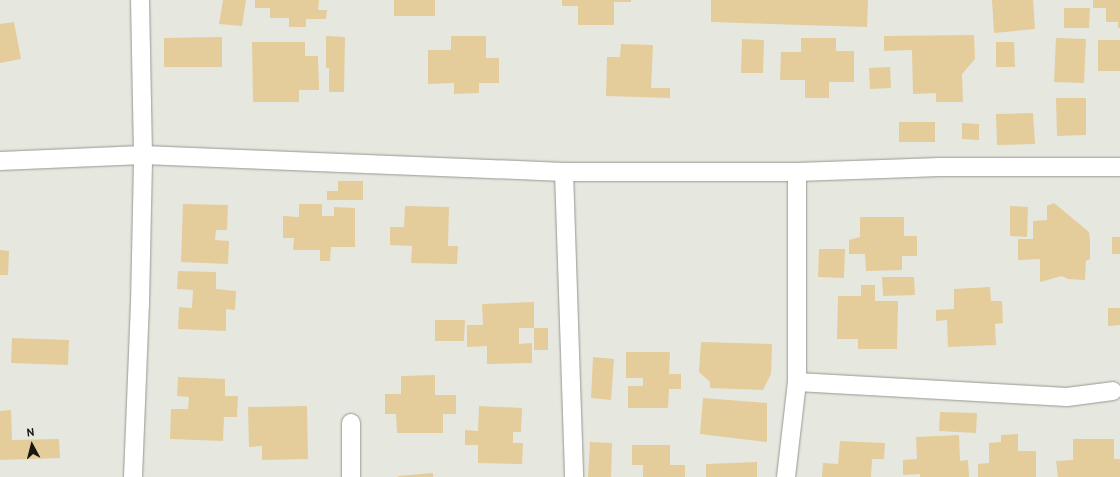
<!DOCTYPE html>
<style>
body{margin:0}
#map{position:relative;width:1120px;height:477px;overflow:hidden;background:#e6e8df;font-family:Overpass,sans-serif}
div>[style]{position:absolute}
.building>*{inset:0;background:#e4cc9b}
.roads{filter:drop-shadow(0 0 1px #979890) drop-shadow(0 0 1px #979890)}
.street>*{height:18px;margin:-9px;padding:0 9px;transform-origin:9px;border-radius:9px;background:#fff}
span{translate:-50% -50%;white-space:nowrap;text-align:center;line-height:1.15;-webkit-text-stroke:3px #e6e8df;paint-order:stroke}
.north{position:absolute;left:12px;top:425px;width:40px;height:40px;-webkit-text-stroke:3px #e6e8df;paint-order:stroke;rotate:353deg;font-size:11px;font-weight:700;line-height:16px;text-align:center;color:#171814}
.north::after{content:'';display:block;margin:auto;width:14px;height:18px;background:#171814;clip-path:polygon(50% 0,100% 100%,50% 72%,0 100%)}
</style>
<div id="map">
<div class="building">
<i style="clip-path:polygon(223px 0,246px 0,242px 26px,219px 24px)"></i>
<i style="clip-path:polygon(255px 0,319px 0,318px 10px,327px 10px,326px 19px,306px 19px,306px 27px,289px 27px,289px 18px,270px 18px,270px 8px,255px 8px)"></i>
<i style="clip-path:polygon(394px 0,435px 0,435px 16px,394px 16px)"></i>
<i style="clip-path:polygon(562px 0,631px 0,631px 2px,614px 2px,614px 25px,578px 25px,578px 6px,562px 6px)"></i>
<i style="clip-path:polygon(711px 0,868px 0,867px 27px,711px 22px)"></i>
<i style="clip-path:polygon(992px 0,1033px 0,1035px 29px,994px 33px)"></i>
<i style="clip-path:polygon(1093px 0,1120px 0,1120px 28px,1118px 28px,1118px 22px,1106px 22px,1106px 8px,1093px 8px)"></i>
<i style="clip-path:polygon(1064px 8px,1090px 8px,1089px 28px,1064px 28px)"></i>
<i style="clip-path:polygon(14px 22px,21px 59px,0 63px,0 24px)"></i>
<i style="clip-path:polygon(974px 35px,975px 59px,962px 74px,963px 102px,936px 102px,936px 93px,913px 94px,912px 50px,884px 51px,884px 36px)"></i>
<i style="clip-path:polygon(326px 36px,345px 37px,344px 92px,329px 92px,329px 68px,326px 68px)"></i>
<i style="clip-path:polygon(451px 36px,486px 36px,486px 58px,499px 58px,499px 83px,479px 83px,479px 93px,454px 94px,454px 83px,428px 84px,428px 50px,451px 50px)"></i>
<i style="clip-path:polygon(222px 37px,222px 67px,164px 67px,164px 38px)"></i>
<i style="clip-path:polygon(801px 38px,836px 38px,836px 51px,854px 51px,854px 82px,829px 82px,829px 98px,805px 98px,805px 80px,780px 80px,781px 52px,801px 52px)"></i>
<i style="clip-path:polygon(1056px 38px,1086px 39px,1084px 83px,1054px 82px)"></i>
<i style="clip-path:polygon(742px 39px,764px 40px,763px 73px,741px 73px)"></i>
<i style="clip-path:polygon(1098px 40px,1120px 40px,1120px 71px,1098px 71px)"></i>
<i style="clip-path:polygon(252px 42px,305px 42px,305px 56px,318px 56px,319px 90px,299px 90px,299px 102px,253px 102px)"></i>
<i style="clip-path:polygon(996px 42px,1014px 42px,1015px 67px,996px 67px)"></i>
<i style="clip-path:polygon(621px 44px,653px 45px,651px 88px,670px 88px,670px 98px,606px 96px,607px 57px,620px 57px)"></i>
<i style="clip-path:polygon(890px 67px,891px 88px,870px 89px,869px 68px)"></i>
<i style="clip-path:polygon(1056px 98px,1086px 98px,1086px 135px,1057px 136px)"></i>
<i style="clip-path:polygon(1033px 113px,1035px 144px,997px 145px,996px 114px)"></i>
<i style="clip-path:polygon(899px 122px,935px 122px,935px 142px,899px 142px)"></i>
<i style="clip-path:polygon(962px 123px,979px 124px,979px 140px,962px 139px)"></i>
<i style="clip-path:polygon(338px 181px,363px 181px,363px 200px,327px 200px,327px 191px,338px 191px)"></i>
<i style="clip-path:polygon(1054px 203px,1089px 232px,1090px 240px,1090px 259px,1086px 261px,1085px 280px,1068px 279px,1062px 276px,1040px 282px,1040px 259px,1018px 260px,1018px 239px,1033px 239px,1033px 221px,1047px 220px,1047px 206px)"></i>
<i style="clip-path:polygon(183px 204px,228px 205px,227px 230px,216px 230px,215px 240px,229px 241px,228px 264px,181px 262px)"></i>
<i style="clip-path:polygon(299px 204px,322px 204px,322px 216px,334px 216px,334px 207px,355px 208px,355px 247px,331px 247px,330px 261px,320px 261px,320px 250px,293px 250px,294px 238px,283px 238px,283px 216px,299px 217px)"></i>
<i style="clip-path:polygon(405px 206px,449px 207px,448px 246px,458px 246px,457px 264px,411px 263px,412px 246px,390px 245px,390px 227px,404px 227px)"></i>
<i style="clip-path:polygon(1010px 206px,1028px 207px,1027px 237px,1010px 236px)"></i>
<i style="clip-path:polygon(860px 217px,904px 217px,904px 236px,917px 236px,917px 256px,902px 256px,902px 270px,866px 271px,865px 254px,849px 254px,849px 240px,860px 237px)"></i>
<i style="clip-path:polygon(1112px 237px,1120px 237px,1120px 254px,1112px 254px)"></i>
<i style="clip-path:polygon(819px 249px,845px 249px,844px 278px,818px 277px)"></i>
<i style="clip-path:polygon(0 250px,9px 251px,8px 275px,0 275px)"></i>
<i style="clip-path:polygon(178px 271px,216px 272px,216px 289px,236px 291px,235px 310px,226px 309px,226px 331px,178px 329px,179px 307px,192px 308px,193px 290px,177px 289px)"></i>
<i style="clip-path:polygon(882px 277px,914px 277px,915px 295px,883px 296px)"></i>
<i style="clip-path:polygon(861px 285px,875px 285px,875px 301px,898px 301px,897px 349px,858px 349px,858px 339px,837px 339px,838px 296px,861px 296px)"></i>
<i style="clip-path:polygon(990px 287px,991px 301px,1002px 301px,1003px 323px,995px 324px,996px 345px,948px 347px,947px 320px,936px 321px,936px 310px,954px 309px,954px 289px)"></i>
<i style="clip-path:polygon(534px 302px,534px 328px,519px 328px,519px 344px,532px 343px,532px 363px,487px 364px,487px 346px,467px 347px,467px 325px,483px 325px,482px 304px)"></i>
<i style="clip-path:polygon(1108px 308px,1120px 308px,1120px 325px,1108px 326px)"></i>
<i style="clip-path:polygon(435px 320px,465px 320px,464px 341px,435px 341px)"></i>
<i style="clip-path:polygon(534px 328px,548px 328px,548px 350px,534px 350px)"></i>
<i style="clip-path:polygon(12px 338px,69px 340px,68px 365px,11px 363px)"></i>
<i style="clip-path:polygon(701px 342px,772px 344px,771px 374px,763px 390px,710px 388px,710px 382px,699px 372px)"></i>
<i style="clip-path:polygon(626px 352px,670px 352px,669px 374px,681px 374px,681px 389px,669px 389px,668px 408px,628px 408px,628px 386px,643px 386px,643px 378px,626px 378px)"></i>
<i style="clip-path:polygon(593px 357px,614px 359px,611px 400px,591px 398px)"></i>
<i style="clip-path:polygon(435px 375px,435px 395px,456px 395px,456px 414px,443px 414px,443px 433px,397px 433px,396px 414px,385px 414px,385px 394px,401px 394px,401px 376px)"></i>
<i style="clip-path:polygon(178px 377px,225px 379px,225px 396px,238px 396px,237px 417px,224px 417px,223px 441px,170px 439px,171px 409px,188px 409px,189px 397px,177px 396px)"></i>
<i style="clip-path:polygon(703px 398px,767px 403px,767px 442px,700px 434px)"></i>
<i style="clip-path:polygon(307px 406px,308px 459px,262px 460px,262px 446px,249px 447px,248px 407px)"></i>
<i style="clip-path:polygon(479px 406px,522px 408px,521px 432px,513px 432px,513px 443px,523px 443px,522px 464px,478px 463px,478px 445px,465px 445px,465px 430px,478px 431px)"></i>
<i style="clip-path:polygon(11px 410px,12px 440px,59px 439px,60px 458px,0 460px,0 411px)"></i>
<i style="clip-path:polygon(940px 412px,977px 413px,976px 433px,939px 431px)"></i>
<i style="clip-path:polygon(1018px 434px,1018px 451px,1036px 451px,1036px 477px,978px 477px,978px 464px,989px 463px,989px 443px,1001px 442px,1001px 435px)"></i>
<i style="clip-path:polygon(959px 435px,960px 461px,968px 460px,969px 477px,920px 477px,920px 474px,903px 475px,903px 460px,917px 459px,916px 437px)"></i>
<i style="clip-path:polygon(1073px 439px,1114px 439px,1114px 459px,1120px 459px,1120px 477px,1058px 477px,1056px 461px,1073px 460px)"></i>
<i style="clip-path:polygon(840px 441px,885px 443px,884px 459px,872px 459px,871px 477px,822px 477px,823px 463px,838px 464px)"></i>
<i style="clip-path:polygon(590px 442px,612px 443px,611px 477px,588px 477px)"></i>
<i style="clip-path:polygon(632px 445px,670px 445px,670px 465px,685px 465px,685px 477px,643px 477px,643px 465px,632px 465px)"></i>
<i style="clip-path:polygon(757px 462px,757px 477px,706px 477px,706px 464px)"></i>
<i style="clip-path:polygon(433px 473px,433px 477px,398px 477px,398px 476px)"></i>
</div>
<div class="roads">
<div class="street">
<i style="left:0;top:161px;width:143px;rotate:-2.4deg"></i>
<i style="left:143px;top:155px;width:421px;rotate:2.3deg"></i>
<i style="left:564px;top:172px;width:233px"></i>
<i style="left:797px;top:172px;width:143px;rotate:-2deg"></i>
<i style="left:940px;top:167px;width:179px"></i>
<i style="left:564px;top:172px;width:305px;rotate:88.1deg"></i>
<i style="left:797px;top:382px;width:270px;rotate:3.2deg"></i>
<i style="left:1067px;top:397px;width:46px;rotate:-7.4deg"></i>
<i style="left:133px;top:477px;width:173px;rotate:-87.7deg"></i>
<i style="left:140px;top:304px;width:149px;rotate:-88.8deg"></i>
<i style="left:143px;top:155px;width:155px;rotate:-91.1deg"></i>
<i style="left:351px;top:477px;width:54px;rotate:-90deg"></i>
<i style="left:786px;top:477px;width:96px;rotate:-83.4deg"></i>
<i style="left:797px;top:382px;width:210px;rotate:-90deg"></i>
</div>
</div>
<div class="north">N</div>
</div>
